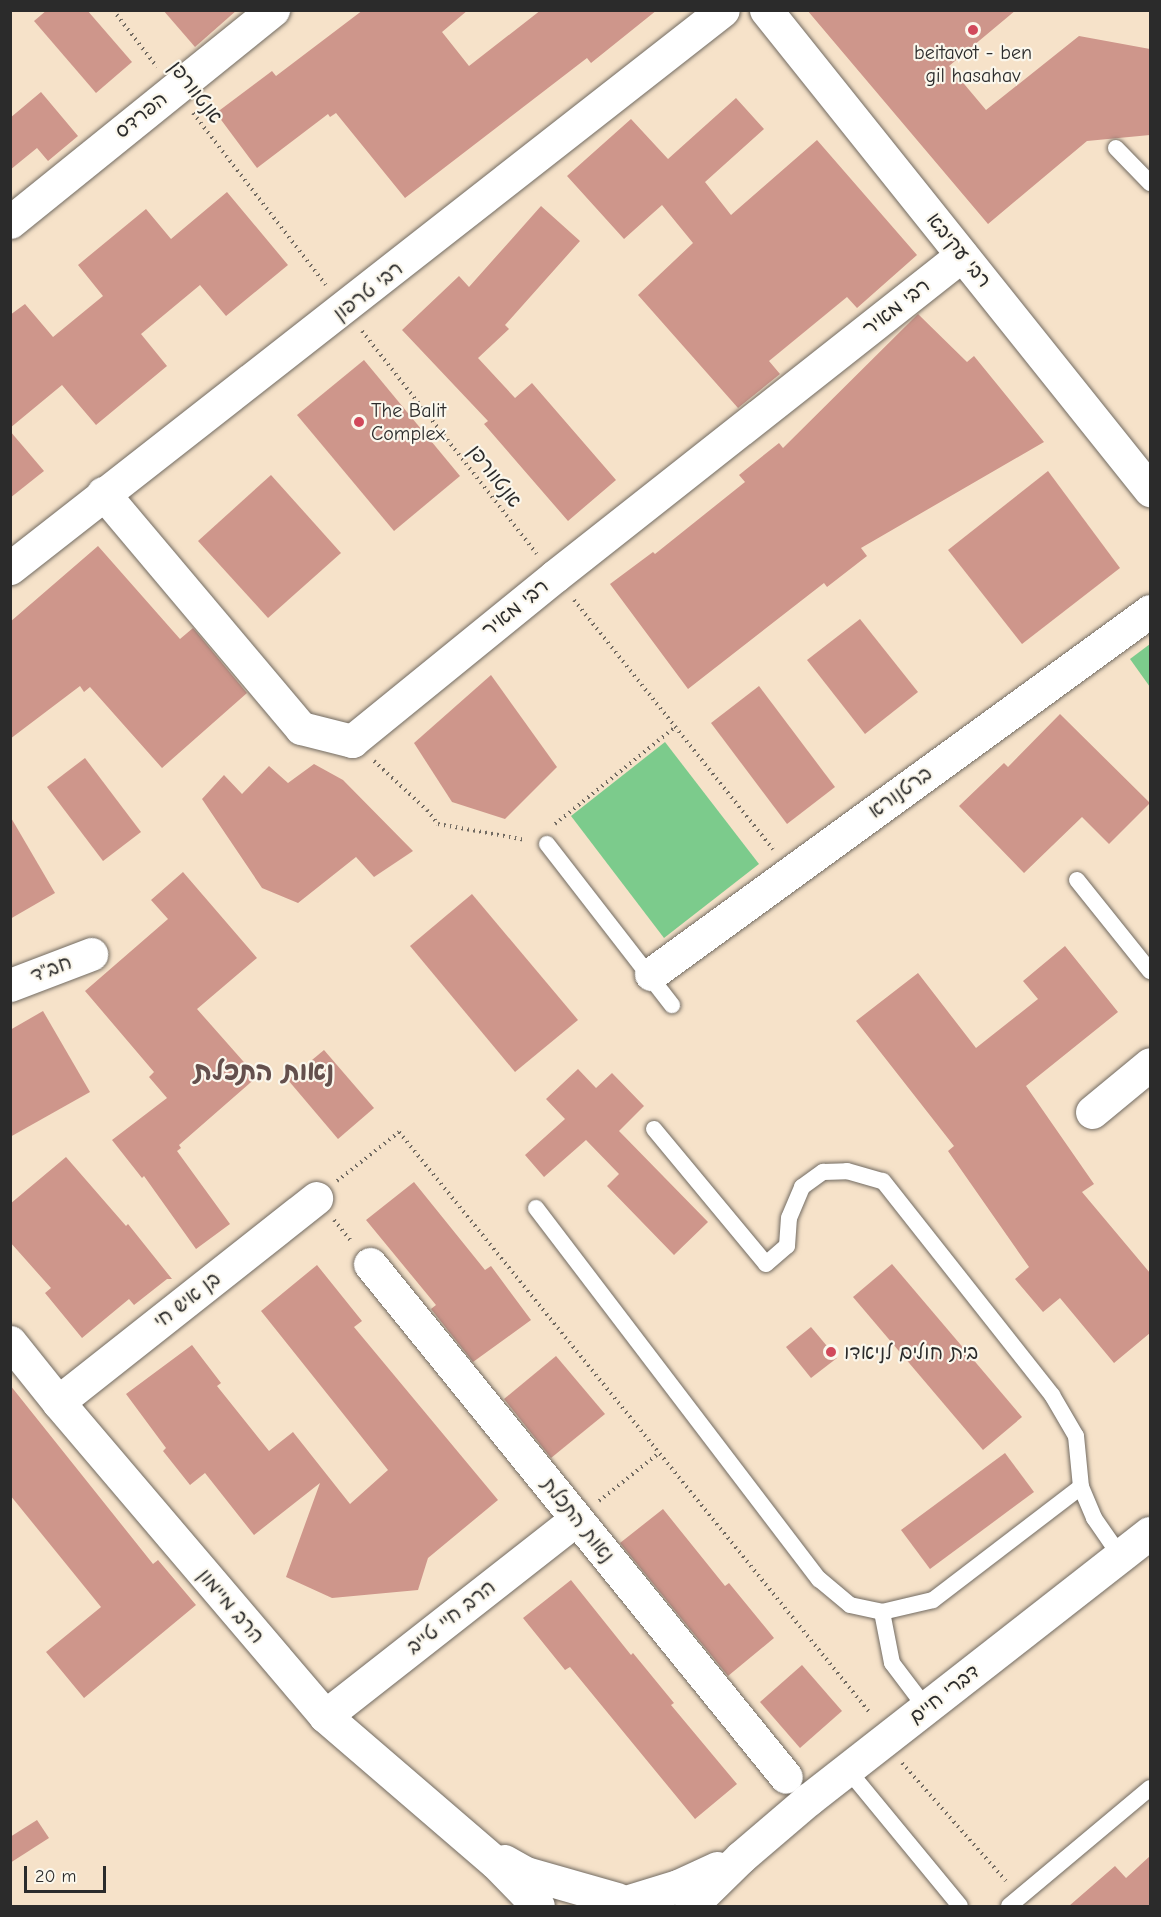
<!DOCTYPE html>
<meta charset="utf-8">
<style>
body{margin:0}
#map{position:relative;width:1161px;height:1917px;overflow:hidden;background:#f6e2c9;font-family:"Comic Neue","Playpen Sans Hebrew",sans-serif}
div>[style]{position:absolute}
.green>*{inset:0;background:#7ccb8c}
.building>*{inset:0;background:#ce968b}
.path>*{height:4px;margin-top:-2px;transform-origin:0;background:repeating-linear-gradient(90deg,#726b62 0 1.5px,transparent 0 6px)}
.roads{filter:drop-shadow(0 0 2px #726b62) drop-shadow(0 0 2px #726b62)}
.service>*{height:16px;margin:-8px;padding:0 8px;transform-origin:8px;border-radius:8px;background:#fff}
.minor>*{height:33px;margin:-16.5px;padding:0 16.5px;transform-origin:16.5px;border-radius:16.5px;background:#fff}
.dots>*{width:16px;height:16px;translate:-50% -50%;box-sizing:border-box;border:3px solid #fbf7ec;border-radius:50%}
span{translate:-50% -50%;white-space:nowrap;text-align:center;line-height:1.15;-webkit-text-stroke:4.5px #fbf7ec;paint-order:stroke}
.poi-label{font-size:20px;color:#2b2b2b}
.left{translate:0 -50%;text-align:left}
.street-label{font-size:20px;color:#2b2b2b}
.district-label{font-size:26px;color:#64504d;font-weight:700}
.frame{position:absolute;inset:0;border:12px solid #2b2b2b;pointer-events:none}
.scale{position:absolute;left:24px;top:1866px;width:82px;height:27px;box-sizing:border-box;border:3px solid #2b2b2b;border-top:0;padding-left:8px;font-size:18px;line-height:21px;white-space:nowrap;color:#2b2b2b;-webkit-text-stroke:4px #fbf7ec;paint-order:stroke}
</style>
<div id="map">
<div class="green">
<i style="clip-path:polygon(1150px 644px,1150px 687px,1130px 659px)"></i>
<i style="clip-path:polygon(665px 742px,759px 864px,664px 938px,571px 816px)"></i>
</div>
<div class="building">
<i style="clip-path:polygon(47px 10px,87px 10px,132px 62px,96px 93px,34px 21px)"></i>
<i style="clip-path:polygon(163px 10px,237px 10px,195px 47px)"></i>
<i style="clip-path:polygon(363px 10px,468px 10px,442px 32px,469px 66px,541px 10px,657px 10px,591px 63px,587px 58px,405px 198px,336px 113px,330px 117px,328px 114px,257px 168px,216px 113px,272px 71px,276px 76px)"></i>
<i style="clip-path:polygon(807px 10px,1016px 10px,949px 66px,986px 110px,1079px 36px,1150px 49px,1150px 135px,1087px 141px,988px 224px)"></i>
<i style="clip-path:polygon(41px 92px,78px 136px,48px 161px,37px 148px,10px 170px,10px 118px)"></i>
<i style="clip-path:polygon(736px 98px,764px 129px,705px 182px,731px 215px,817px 140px,917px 255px,857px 308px,847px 297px,769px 361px,780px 374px,738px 408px,638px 295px,693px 243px,662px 205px,624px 239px,567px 176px,631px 119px,668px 159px)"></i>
<i style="clip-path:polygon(227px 192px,288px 265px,226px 316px,200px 285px,141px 334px,167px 366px,96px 425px,62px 385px,10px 428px,10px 315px,25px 304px,53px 337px,103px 296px,78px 265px,146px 209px,171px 239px)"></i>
<i style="clip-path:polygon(541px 206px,580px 241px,505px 325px,509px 329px,478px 358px,515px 398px,532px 383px,616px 480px,568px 521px,484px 424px,488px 421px,402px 330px,459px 276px,469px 287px)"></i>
<i style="clip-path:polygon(918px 314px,967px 362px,974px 356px,1044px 442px,861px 548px,867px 556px,827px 587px,824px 583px,688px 689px,610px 584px,653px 552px,655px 554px,745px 482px,739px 475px,779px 443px,783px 448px)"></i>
<i style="clip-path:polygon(364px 360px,460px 476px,394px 531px,297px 415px)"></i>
<i style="clip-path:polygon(10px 431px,44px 471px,10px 498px)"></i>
<i style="clip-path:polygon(1048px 471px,1120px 568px,1022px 644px,948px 550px)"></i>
<i style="clip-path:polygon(271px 475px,341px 553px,268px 618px,198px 541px)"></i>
<i style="clip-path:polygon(98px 546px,180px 639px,193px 628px,247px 693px,162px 768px,90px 687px,84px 692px,80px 686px,10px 739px,10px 622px)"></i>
<i style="clip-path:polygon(860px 619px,918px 692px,865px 734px,807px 660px)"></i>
<i style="clip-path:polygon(491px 675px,557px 767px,505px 819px,452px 802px,414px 743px)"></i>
<i style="clip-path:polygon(759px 686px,835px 787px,787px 824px,711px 723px)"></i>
<i style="clip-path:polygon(1060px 714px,1150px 803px,1109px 844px,1082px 817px,1024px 873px,959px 806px,1004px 763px,1008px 767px)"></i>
<i style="clip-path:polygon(85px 758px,141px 832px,103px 861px,47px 787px)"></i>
<i style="clip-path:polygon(314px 764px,343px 780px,413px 851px,374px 877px,356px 857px,298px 903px,262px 888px,202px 799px,224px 775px,242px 794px,269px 766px,288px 783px)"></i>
<i style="clip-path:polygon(10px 816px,55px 893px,10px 919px)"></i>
<i style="clip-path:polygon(183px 872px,257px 958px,197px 1009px,257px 1077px,179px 1145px,181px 1148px,177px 1151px,230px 1224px,196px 1249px,144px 1176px,142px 1178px,112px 1140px,167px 1098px,149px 1077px,154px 1072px,85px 991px,168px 919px,151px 900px)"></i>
<i style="clip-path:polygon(472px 894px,578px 1020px,515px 1072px,410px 946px)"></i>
<i style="clip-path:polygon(1065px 946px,1118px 1012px,1026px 1086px,1094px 1184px,1082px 1192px,1150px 1273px,1150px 1333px,1114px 1363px,1060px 1298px,1043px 1312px,1015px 1279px,1029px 1267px,948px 1151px,954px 1146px,856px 1021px,918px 973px,976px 1048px,1038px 999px,1023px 981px)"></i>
<i style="clip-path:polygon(43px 1011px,90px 1092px,10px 1137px,10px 1030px)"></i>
<i style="clip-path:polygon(324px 1050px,374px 1108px,338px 1139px,288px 1080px)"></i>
<i style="clip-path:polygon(578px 1069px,596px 1088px,612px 1073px,644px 1106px,619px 1131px,708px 1222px,674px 1255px,607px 1186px,619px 1174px,586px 1140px,544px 1177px,525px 1155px,565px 1119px,546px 1099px)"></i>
<i style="clip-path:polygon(66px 1157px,126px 1226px,128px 1224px,172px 1279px,167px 1279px,134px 1305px,129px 1299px,82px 1338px,45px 1293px,51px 1288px,10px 1242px,10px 1204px)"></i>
<i style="clip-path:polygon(414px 1182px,485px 1270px,491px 1266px,531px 1320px,473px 1362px,431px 1309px,436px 1305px,366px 1220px)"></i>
<i style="clip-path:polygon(892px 1264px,1022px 1417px,983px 1450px,853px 1297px)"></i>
<i style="clip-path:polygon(317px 1265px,362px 1321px,354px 1327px,498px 1500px,428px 1558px,418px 1590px,332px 1598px,286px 1577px,320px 1483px,254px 1535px,205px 1473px,190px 1485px,163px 1451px,166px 1448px,126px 1394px,192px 1345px,221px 1383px,217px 1386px,269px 1451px,293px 1432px,350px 1504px,388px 1470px,261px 1311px)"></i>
<i style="clip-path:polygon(811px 1327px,837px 1358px,811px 1378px,786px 1347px)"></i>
<i style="clip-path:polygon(556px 1356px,605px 1414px,551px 1458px,504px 1399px)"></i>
<i style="clip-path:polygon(10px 1385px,153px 1564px,158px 1560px,196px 1605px,84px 1698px,46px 1652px,101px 1607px,10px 1495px)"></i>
<i style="clip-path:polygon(1005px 1453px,1034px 1492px,930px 1569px,901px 1530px)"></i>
<i style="clip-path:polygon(663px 1509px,725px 1586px,729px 1583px,774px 1638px,728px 1676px,620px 1543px)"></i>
<i style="clip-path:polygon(571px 1580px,631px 1655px,633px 1653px,674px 1703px,671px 1705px,737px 1784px,695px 1819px,570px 1667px,565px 1670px,523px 1618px)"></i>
<i style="clip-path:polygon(802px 1665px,842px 1711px,800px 1748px,760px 1702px)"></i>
<i style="clip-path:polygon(37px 1820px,49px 1838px,10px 1863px,10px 1837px)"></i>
<i style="clip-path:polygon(1150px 1856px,1150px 1906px,1069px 1906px,1115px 1866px,1126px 1878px)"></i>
</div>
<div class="path">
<i style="left:113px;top:10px;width:72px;rotate:52.3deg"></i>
<i style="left:193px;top:113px;width:217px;rotate:52.3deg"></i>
<i style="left:362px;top:331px;width:283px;rotate:51.9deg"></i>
<i style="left:574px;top:600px;width:319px;rotate:51.4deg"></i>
<i style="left:374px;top:761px;width:72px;rotate:42.8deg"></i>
<i style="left:427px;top:810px;width:18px;rotate:52deg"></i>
<i style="left:438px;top:824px;width:89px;rotate:10.3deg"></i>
<i style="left:555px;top:824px;width:154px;rotate:-38.9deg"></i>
<i style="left:337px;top:1181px;width:79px;rotate:-38.3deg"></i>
<i style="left:399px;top:1132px;width:748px;rotate:50.97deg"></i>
<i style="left:334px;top:1220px;width:28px;rotate:51deg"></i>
<i style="left:599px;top:1501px;width:77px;rotate:-38.7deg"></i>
<i style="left:902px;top:1763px;width:157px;rotate:48.6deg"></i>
</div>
<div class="roads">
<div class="service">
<i style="left:1116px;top:148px;width:49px;rotate:45.8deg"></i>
<i style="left:547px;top:844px;width:204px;rotate:52.2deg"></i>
<i style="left:1077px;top:880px;width:117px;rotate:51.3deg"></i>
<i style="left:654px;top:1129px;width:175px;rotate:50.3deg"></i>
<i style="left:766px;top:1264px;width:28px;rotate:-41deg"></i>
<i style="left:787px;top:1246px;width:28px;rotate:-86deg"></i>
<i style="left:789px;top:1218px;width:34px;rotate:-67deg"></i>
<i style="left:802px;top:1187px;width:26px;rotate:-36deg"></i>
<i style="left:823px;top:1172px;width:24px;rotate:-2deg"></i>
<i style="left:847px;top:1171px;width:37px;rotate:16deg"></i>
<i style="left:883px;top:1181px;width:273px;rotate:51.7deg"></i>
<i style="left:1052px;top:1395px;width:48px;rotate:59.7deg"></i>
<i style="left:1076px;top:1436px;width:51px;rotate:84.4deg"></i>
<i style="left:1081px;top:1487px;width:34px;rotate:67deg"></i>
<i style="left:1094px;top:1518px;width:47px;rotate:55.3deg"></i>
<i style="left:536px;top:1208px;width:467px;rotate:52.7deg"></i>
<i style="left:819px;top:1579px;width:40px;rotate:40deg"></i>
<i style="left:850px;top:1605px;width:33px;rotate:12deg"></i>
<i style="left:882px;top:1612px;width:52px;rotate:-13.2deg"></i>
<i style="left:933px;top:1600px;width:186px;rotate:-37.4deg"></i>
<i style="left:882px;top:1612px;width:52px;rotate:78.9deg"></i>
<i style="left:892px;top:1663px;width:56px;rotate:52.9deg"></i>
<i style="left:848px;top:1770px;width:176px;rotate:50.5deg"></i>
<i style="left:1009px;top:1906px;width:184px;rotate:-39.9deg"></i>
</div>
<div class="minor">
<i style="left:766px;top:10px;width:615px;rotate:51.34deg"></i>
<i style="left:10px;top:222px;width:338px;rotate:-38.9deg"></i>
<i style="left:103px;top:493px;width:307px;rotate:49.9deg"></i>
<i style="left:301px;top:728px;width:53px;rotate:14.3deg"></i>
<i style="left:352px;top:741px;width:262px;rotate:-39.1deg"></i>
<i style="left:555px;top:576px;width:518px;rotate:-38.26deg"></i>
<i style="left:10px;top:568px;width:905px;rotate:-38.05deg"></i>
<i style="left:651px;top:974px;width:617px;rotate:-36.03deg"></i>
<i style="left:10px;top:985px;width:87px;rotate:-20.9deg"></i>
<i style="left:1092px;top:1112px;width:75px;rotate:-39.6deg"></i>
<i style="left:370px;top:1264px;width:660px;rotate:50.96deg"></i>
<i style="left:10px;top:1342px;width:77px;rotate:51.3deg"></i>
<i style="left:58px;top:1402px;width:412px;rotate:49.6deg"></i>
<i style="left:325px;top:1716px;width:225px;rotate:40.7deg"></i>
<i style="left:496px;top:1863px;width:60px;rotate:45.7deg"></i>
<i style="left:58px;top:1402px;width:329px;rotate:-38.3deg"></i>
<i style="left:325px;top:1716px;width:319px;rotate:-38.1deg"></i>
<i style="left:504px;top:1861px;width:25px;rotate:29deg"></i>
<i style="left:526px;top:1873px;width:95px;rotate:15.9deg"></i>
<i style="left:629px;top:1901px;width:51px;rotate:-17deg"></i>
<i style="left:678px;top:1886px;width:43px;rotate:-24.8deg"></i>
<i style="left:691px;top:1906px;width:70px;rotate:-44.4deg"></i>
<i style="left:741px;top:1857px;width:89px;rotate:-40.5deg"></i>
<i style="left:809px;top:1799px;width:432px;rotate:-38deg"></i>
</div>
</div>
<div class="dots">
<i style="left:973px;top:30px;background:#d1495b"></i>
<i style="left:359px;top:422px;background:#d1495b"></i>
<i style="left:831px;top:1352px;background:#d1495b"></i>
</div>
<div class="poi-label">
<span style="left:973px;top:64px">beitavot - ben<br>gil hasahav</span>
<span class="left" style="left:371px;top:422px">The Balit<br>Complex</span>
<span class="left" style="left:844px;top:1352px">בית חולים לניאדו</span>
</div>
<div class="street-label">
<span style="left:196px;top:92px;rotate:52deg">אנטוורפן</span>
<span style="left:141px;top:115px;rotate:-39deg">הפרדס</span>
<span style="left:959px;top:250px;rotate:51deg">רבי עקיבא</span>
<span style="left:368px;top:291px;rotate:-38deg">רבי טרפון</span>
<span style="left:896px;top:307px;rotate:-38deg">רבי מאיר</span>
<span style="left:495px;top:476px;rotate:52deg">אנטוורפן</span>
<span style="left:515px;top:608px;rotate:-39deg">רבי מאיר</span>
<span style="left:900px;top:792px;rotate:-36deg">ברטנורא</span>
<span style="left:51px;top:969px;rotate:-21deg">חב"ד</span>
<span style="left:187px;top:1300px;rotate:-38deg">בן איש חי</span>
<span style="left:578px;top:1520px;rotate:51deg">נאות התכלת</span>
<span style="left:231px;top:1606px;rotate:50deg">הרב מיימון</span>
<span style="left:451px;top:1617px;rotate:-38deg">הרב חיי טייב</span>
<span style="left:944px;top:1694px;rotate:-38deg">דברי חיים</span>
</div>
<div class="district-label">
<span style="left:264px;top:1073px">נאות התכלת</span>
</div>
<div class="frame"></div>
<div class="scale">20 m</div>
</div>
